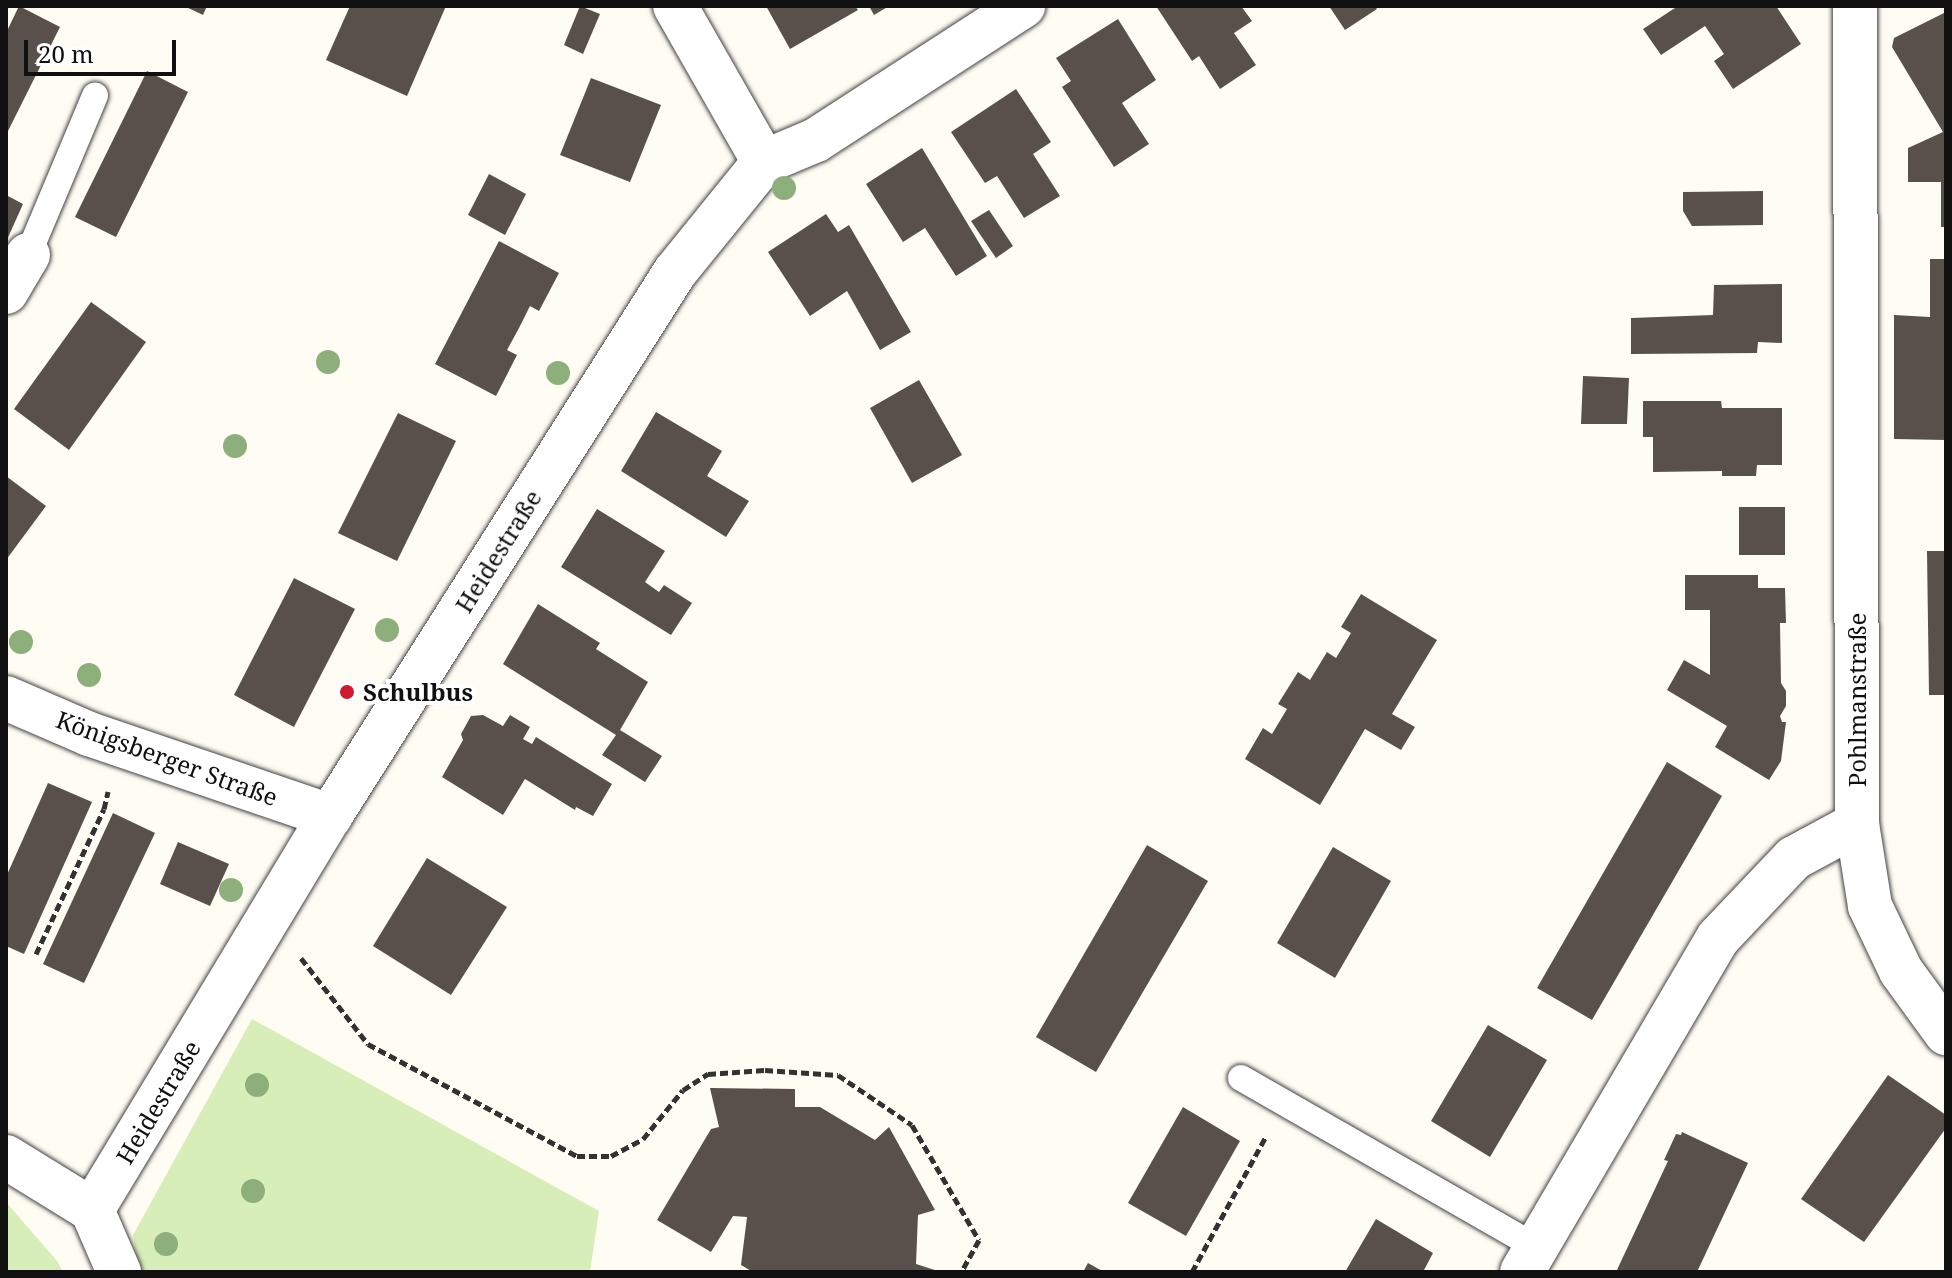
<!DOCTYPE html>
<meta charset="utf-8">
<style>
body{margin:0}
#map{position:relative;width:1952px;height:1278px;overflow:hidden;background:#fffcf3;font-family:"Noto Serif",serif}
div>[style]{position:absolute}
.green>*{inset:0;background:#d7eeb8}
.building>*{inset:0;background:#5a504b}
.path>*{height:5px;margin-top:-2.5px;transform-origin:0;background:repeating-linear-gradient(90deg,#323232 0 8px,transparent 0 12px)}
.roads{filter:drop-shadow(0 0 2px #434343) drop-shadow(0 0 2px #434343)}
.lane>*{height:26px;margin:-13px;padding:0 13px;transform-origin:13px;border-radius:13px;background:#fff}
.street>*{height:44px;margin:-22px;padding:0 22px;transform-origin:22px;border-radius:22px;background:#fff}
.trees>*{width:24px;height:24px;margin:-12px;border-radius:50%;background:#8daf7b}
.dots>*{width:22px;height:22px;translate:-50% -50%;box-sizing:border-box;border:4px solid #fff;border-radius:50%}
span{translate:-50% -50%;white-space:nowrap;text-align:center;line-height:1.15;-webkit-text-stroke:8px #fff;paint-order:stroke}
.street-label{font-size:24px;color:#101010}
.poi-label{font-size:24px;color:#101010;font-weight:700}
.left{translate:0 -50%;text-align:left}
.frame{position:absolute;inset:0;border:8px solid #101010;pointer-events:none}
.scale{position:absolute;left:24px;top:40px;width:152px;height:36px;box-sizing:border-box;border:4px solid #101010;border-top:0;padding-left:10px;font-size:24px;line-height:28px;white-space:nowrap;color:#101010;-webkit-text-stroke:6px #fff;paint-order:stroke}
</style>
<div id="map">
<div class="green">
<i style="clip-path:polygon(252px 1019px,599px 1211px,590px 1272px,139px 1272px,133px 1235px)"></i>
<i style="clip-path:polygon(6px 1202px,57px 1261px,63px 1272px,6px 1272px)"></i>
</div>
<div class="building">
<i style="clip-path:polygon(19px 6px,60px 27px,6px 135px,6px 33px)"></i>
<i style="clip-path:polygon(184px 6px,207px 6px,203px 15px)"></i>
<i style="clip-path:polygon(350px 6px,446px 6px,407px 96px,326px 60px)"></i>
<i style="clip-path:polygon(580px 6px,600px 14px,583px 54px,564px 45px)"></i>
<i style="clip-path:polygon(766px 6px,855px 6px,858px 10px,790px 49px)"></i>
<i style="clip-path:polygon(869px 6px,889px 6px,874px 15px)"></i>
<i style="clip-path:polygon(1156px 6px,1241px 6px,1252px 21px,1234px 33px,1256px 65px,1220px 89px,1199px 56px,1192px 61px)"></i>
<i style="clip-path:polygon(1329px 6px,1375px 6px,1377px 9px,1345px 30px)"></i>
<i style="clip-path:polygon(1678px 6px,1776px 6px,1801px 44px,1733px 89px,1714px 61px,1724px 54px,1705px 26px,1661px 55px,1643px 29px)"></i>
<i style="clip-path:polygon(1946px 12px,1946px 227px,1941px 227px,1941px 182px,1908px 182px,1908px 148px,1943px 132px,1892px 47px,1894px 38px)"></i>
<i style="clip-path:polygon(1118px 19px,1156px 80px,1122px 103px,1149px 144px,1114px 167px,1062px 87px,1071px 81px,1056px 58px)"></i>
<i style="clip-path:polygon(147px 71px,188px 92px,116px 237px,75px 217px)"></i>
<i style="clip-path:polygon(591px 78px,661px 105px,630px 182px,560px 155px)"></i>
<i style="clip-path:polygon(1016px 89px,1051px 142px,1033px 154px,1060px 196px,1024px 218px,997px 176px,985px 183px,951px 132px)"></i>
<i style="clip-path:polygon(922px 148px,987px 256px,956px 276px,925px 228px,903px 242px,866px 184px)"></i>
<i style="clip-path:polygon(489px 174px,526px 194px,505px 235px,468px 215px)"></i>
<i style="clip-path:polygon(1763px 191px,1763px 225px,1692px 226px,1683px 211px,1683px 192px)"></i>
<i style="clip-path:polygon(6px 195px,23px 204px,6px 242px)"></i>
<i style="clip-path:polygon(989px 210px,1013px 246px,996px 258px,971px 221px)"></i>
<i style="clip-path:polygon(826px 214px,838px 232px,849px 225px,911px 332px,880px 350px,847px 291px,810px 316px,768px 252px)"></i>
<i style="clip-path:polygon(499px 241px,559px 273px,539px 311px,530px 306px,519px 328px,507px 350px,517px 355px,496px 396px,435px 364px)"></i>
<i style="clip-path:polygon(1930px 259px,1946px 259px,1946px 440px,1894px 439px,1894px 315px,1930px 317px)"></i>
<i style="clip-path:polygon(1782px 284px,1782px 343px,1758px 342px,1757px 353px,1631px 354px,1631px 318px,1713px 315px,1714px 285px)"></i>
<i style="clip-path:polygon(91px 302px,146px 342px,69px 450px,14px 409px)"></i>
<i style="clip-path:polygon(1583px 376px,1629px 378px,1627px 424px,1581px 424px)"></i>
<i style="clip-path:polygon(919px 380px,962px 455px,912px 483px,870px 408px)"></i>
<i style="clip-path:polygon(1643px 401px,1721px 401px,1722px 408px,1782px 408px,1782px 465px,1757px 465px,1756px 476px,1722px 476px,1722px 471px,1653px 472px,1653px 437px,1643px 437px)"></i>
<i style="clip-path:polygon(656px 412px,722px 451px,707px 476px,749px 501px,726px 537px,621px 471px)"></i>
<i style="clip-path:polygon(398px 413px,456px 441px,397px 561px,338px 533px)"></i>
<i style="clip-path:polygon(6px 476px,46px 506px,6px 560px)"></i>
<i style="clip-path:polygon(1739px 507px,1785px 507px,1785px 555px,1739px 555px)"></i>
<i style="clip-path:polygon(597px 509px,665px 551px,645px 582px,659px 592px,664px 585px,692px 603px,671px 635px,561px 567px)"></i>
<i style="clip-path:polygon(1927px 551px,1946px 551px,1946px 695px,1929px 695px)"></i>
<i style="clip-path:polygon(1685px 575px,1758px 575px,1758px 588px,1785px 588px,1786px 623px,1780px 623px,1781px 683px,1786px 691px,1786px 706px,1780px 716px,1782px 722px,1786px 722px,1781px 761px,1769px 780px,1715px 747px,1727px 726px,1667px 690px,1684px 660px,1710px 675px,1710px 610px,1685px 610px)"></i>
<i style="clip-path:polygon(294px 578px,355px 609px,294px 727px,234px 695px)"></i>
<i style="clip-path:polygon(1361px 594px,1437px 640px,1392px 714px,1415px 727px,1401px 750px,1365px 729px,1320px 805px,1245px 759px,1263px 728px,1272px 734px,1287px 709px,1278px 704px,1298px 672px,1310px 680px,1327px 652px,1336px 658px,1351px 633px,1341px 627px)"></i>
<i style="clip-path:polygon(538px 604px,600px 643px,596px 649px,648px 682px,620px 730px,662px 756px,645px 782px,602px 755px,616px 735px,503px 664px)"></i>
<i style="clip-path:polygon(483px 715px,503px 726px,510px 715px,530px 727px,523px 739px,532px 744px,536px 737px,612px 784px,593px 816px,576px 807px,575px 810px,525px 779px,503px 815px,442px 777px,463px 740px,461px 734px,471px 716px)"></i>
<i style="clip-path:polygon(1667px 762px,1722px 796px,1592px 1020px,1537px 988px)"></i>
<i style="clip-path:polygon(48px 783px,92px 802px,24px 954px,6px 946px,6px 877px)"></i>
<i style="clip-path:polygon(113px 813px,155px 833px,84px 983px,43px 964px)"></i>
<i style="clip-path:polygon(178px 842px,229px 864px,210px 906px,160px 884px)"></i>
<i style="clip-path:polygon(1147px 845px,1208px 881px,1096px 1072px,1036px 1037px)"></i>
<i style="clip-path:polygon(1333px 847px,1391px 881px,1335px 978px,1277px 943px)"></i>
<i style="clip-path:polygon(427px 858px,507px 907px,451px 995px,373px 946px)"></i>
<i style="clip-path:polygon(1488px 1025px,1547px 1060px,1490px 1157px,1431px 1121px)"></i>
<i style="clip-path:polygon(1888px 1075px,1946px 1115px,1946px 1128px,1864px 1242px,1801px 1199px)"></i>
<i style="clip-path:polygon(710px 1088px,795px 1089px,795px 1107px,820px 1107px,875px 1140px,889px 1127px,935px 1210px,918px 1215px,916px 1264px,941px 1272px,753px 1272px,741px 1265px,747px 1217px,733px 1216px,711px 1252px,657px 1220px,711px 1129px,719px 1127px)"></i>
<i style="clip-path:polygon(1183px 1107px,1240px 1141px,1186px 1236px,1128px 1203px)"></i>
<i style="clip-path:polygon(1682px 1132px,1748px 1163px,1697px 1272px,1616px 1272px,1668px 1161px,1664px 1160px,1676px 1134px,1681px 1135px)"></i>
<i style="clip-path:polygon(1376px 1219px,1433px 1253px,1423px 1272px,1345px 1272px)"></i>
<i style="clip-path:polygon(1088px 1263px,1104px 1272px,1083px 1272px)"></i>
</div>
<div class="path">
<i style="left:36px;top:954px;width:160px;rotate:-64.9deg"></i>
<i style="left:104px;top:809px;width:18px;rotate:-77deg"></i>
<i style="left:301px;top:958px;width:109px;rotate:52.1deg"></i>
<i style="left:368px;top:1044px;width:237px;rotate:28.2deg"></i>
<i style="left:577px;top:1156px;width:34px"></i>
<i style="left:611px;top:1156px;width:36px;rotate:-28deg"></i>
<i style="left:643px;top:1139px;width:63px;rotate:-50.8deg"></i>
<i style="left:683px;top:1090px;width:30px;rotate:-33deg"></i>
<i style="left:708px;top:1074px;width:57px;rotate:-4deg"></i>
<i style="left:765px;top:1070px;width:73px;rotate:3.9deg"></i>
<i style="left:838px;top:1075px;width:89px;rotate:34deg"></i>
<i style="left:912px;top:1125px;width:133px;rotate:59.8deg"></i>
<i style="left:979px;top:1240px;width:37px;rotate:119deg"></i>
<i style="left:1192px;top:1272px;width:155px;rotate:-61.4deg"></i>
</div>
<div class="roads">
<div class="lane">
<i style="left:28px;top:255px;width:173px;rotate:-67.2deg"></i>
<i style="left:1241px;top:1078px;width:340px;rotate:29.8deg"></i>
</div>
<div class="street">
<i style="left:675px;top:6px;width:180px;rotate:60.3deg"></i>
<i style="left:1855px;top:6px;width:818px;rotate:89.86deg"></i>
<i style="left:1857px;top:824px;width:83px;rotate:81deg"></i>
<i style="left:1870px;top:906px;width:72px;rotate:64.5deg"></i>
<i style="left:1901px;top:971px;width:77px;rotate:54deg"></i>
<i style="left:6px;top:292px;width:43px;rotate:-59.3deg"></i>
<i style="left:6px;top:698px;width:90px;rotate:23.4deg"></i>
<i style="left:89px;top:734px;width:255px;rotate:18.8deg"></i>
<i style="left:6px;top:1157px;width:101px;rotate:31.6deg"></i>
<i style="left:92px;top:1210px;width:68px;rotate:66.5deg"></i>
<i style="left:92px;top:1210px;width:460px;rotate:-58.9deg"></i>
<i style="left:330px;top:816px;width:644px;rotate:-57.62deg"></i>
<i style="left:675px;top:272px;width:141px;rotate:-51deg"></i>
<i style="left:764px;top:162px;width:56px;rotate:-22.9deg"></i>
<i style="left:816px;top:140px;width:247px;rotate:-32.9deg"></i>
<i style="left:1522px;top:1272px;width:387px;rotate:-59.6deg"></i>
<i style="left:1718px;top:938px;width:110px;rotate:-46.5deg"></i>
<i style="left:1794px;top:858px;width:72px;rotate:-28.4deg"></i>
</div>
</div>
<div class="trees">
<i style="left:784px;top:188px"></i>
<i style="left:328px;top:362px"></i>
<i style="left:558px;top:373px"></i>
<i style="left:235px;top:446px"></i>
<i style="left:387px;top:630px"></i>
<i style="left:21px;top:642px"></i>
<i style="left:89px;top:675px"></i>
<i style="left:231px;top:890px"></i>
<i style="left:257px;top:1085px"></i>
<i style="left:253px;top:1191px"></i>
<i style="left:166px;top:1244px"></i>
</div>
<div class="dots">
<i style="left:347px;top:692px;background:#cf192d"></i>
</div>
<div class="street-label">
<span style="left:498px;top:551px;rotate:-58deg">Heidestraße</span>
<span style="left:1857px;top:700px;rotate:-90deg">Pohlmanstraße</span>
<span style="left:167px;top:758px;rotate:20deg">Königsberger Straße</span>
<span style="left:158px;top:1102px;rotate:-59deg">Heidestraße</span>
</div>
<div class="poi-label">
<span class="left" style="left:363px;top:692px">Schulbus</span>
</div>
<div class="frame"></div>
<div class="scale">20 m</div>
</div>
